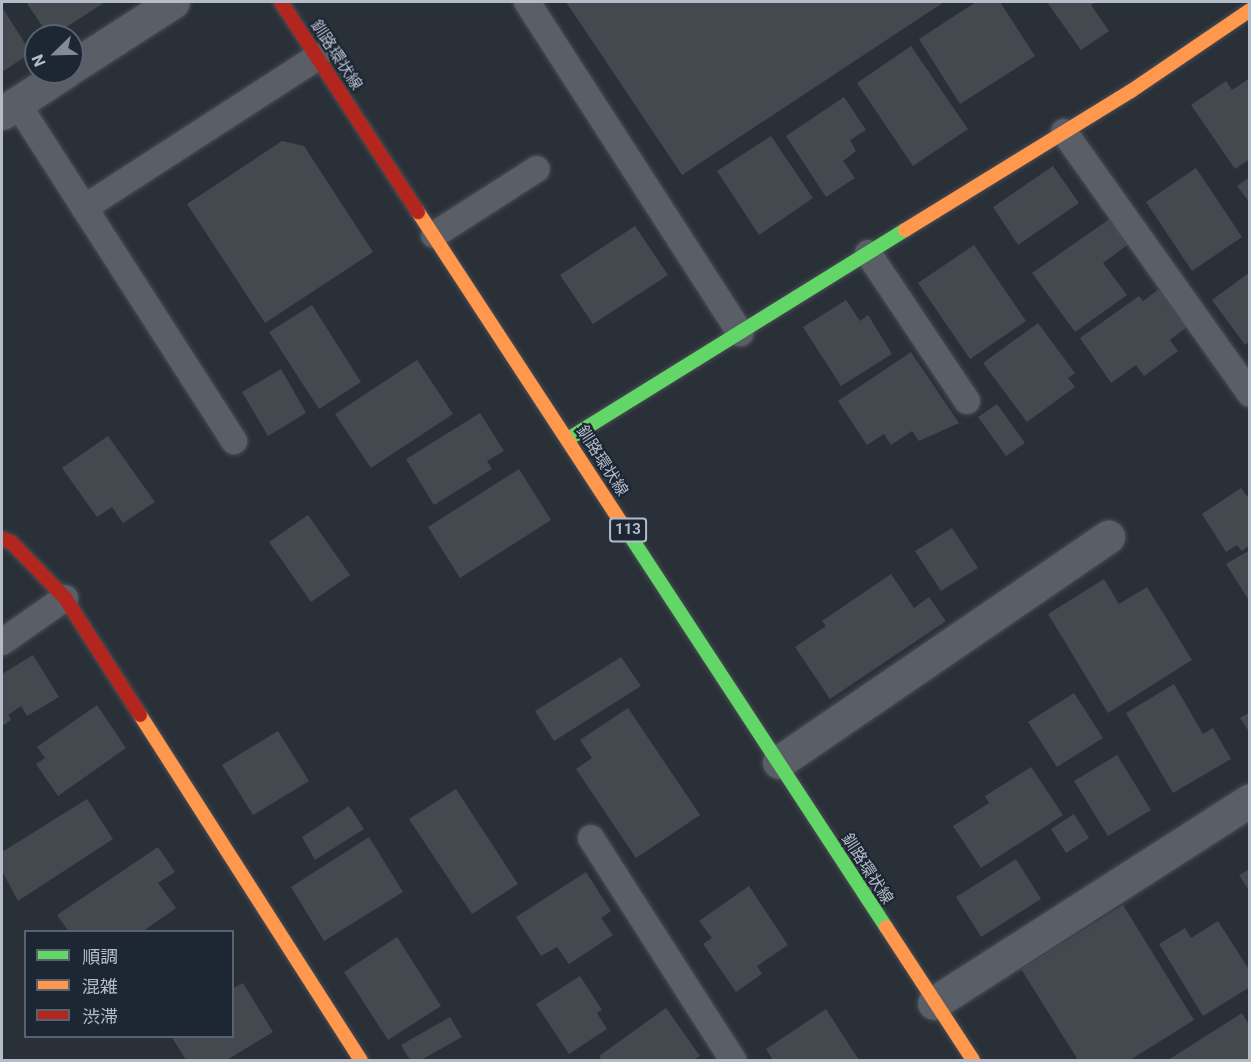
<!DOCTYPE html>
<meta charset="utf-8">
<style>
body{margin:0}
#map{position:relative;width:1251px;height:1062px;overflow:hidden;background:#2a3038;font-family:Roboto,"Noto Sans JP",sans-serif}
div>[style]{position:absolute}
.building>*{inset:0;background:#444950}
.roads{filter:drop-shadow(0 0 2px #484c53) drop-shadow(0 0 2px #484c53)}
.lane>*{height:26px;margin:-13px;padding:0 13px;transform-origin:13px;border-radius:13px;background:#5a5e66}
.street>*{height:33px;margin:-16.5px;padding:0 16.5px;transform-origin:16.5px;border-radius:16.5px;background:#5a5e66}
.fast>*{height:14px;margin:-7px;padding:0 7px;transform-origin:7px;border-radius:7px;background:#63d668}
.slow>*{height:14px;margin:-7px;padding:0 7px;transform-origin:7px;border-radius:7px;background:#ff974d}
.jam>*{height:14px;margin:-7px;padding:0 7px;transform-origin:7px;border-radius:7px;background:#b3261e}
span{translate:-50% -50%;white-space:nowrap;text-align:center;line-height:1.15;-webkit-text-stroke:4.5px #1d2633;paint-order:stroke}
.shield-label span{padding:2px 4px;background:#1d2633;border:2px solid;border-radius:4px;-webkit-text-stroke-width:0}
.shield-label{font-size:15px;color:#b4bcc9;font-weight:700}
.street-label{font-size:16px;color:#b4bcc9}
.frame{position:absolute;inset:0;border:3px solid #b4bcc9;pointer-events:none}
.legend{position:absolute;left:24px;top:930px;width:210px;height:108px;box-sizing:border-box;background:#1d2633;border:2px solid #59626f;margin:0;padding:8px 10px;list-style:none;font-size:18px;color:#b4bcc9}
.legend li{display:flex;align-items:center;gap:12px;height:30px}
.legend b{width:30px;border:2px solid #59626f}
.north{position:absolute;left:24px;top:24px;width:60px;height:60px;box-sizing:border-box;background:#1d2633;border:2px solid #59626f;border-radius:50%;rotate:247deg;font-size:16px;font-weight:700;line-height:24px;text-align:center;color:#b4bcc9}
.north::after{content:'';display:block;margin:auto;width:21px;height:27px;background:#848b96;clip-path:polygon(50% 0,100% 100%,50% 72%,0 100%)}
</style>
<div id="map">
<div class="building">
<i style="clip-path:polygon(26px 2px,105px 2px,53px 36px,49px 36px)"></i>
<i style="clip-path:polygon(566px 2px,944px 2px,682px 175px)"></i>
<i style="clip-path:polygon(976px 2px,1000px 2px,1035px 56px,960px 104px,919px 39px)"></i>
<i style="clip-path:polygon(1047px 2px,1096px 2px,1091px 5px,1109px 31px,1081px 50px)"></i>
<i style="clip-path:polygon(2px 7px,31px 53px,2px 72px)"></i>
<i style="clip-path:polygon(911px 46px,968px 129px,913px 166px,857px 83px)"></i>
<i style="clip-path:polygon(1250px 78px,1250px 159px,1235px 169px,1191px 105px,1226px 81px,1232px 90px)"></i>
<i style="clip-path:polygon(844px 97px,866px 130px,850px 140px,856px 151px,843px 161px,855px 178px,826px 197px,786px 136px)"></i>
<i style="clip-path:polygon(771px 136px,813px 198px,759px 235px,717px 171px)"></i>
<i style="clip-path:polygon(282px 141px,304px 146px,373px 252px,265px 323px,187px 204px)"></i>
<i style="clip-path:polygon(1053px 166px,1079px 203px,1018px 245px,993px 207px)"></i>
<i style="clip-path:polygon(1196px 168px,1242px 237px,1192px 271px,1146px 202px)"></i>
<i style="clip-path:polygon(1250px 177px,1250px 203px,1237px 186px)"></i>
<i style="clip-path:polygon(1111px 218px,1129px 244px,1103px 263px,1127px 295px,1075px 332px,1032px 273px)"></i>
<i style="clip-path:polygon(635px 226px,668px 275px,593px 324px,560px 275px)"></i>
<i style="clip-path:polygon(974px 245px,1026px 321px,970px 359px,918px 283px)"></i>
<i style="clip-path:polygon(1250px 272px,1250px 341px,1245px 345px,1212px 300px)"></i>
<i style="clip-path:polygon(1159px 289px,1187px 327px,1170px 340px,1178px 351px,1144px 376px,1136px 365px,1111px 383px,1080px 338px,1139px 296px,1143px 301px)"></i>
<i style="clip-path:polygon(846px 300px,860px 321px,868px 315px,892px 354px,841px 386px,803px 327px)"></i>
<i style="clip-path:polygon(312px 305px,361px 382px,319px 409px,269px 332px)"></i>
<i style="clip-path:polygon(1038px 323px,1075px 373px,1068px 378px,1075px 387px,1027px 422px,983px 363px)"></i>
<i style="clip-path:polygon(911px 352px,959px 423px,919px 441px,912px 431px,891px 445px,884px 434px,867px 445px,838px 401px)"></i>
<i style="clip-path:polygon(417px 360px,453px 414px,371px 468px,335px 414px)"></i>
<i style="clip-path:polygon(281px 369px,306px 413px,268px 436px,242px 392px)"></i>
<i style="clip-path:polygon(997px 404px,1025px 443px,1006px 456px,978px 417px)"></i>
<i style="clip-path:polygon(480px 413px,504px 451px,487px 461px,492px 469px,434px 505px,406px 459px)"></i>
<i style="clip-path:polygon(108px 436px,155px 502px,123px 523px,112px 507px,97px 517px,62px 468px)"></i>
<i style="clip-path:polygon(519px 469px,551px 520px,460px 578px,428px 527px)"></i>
<i style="clip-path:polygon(1241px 488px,1250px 500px,1250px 545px,1242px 551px,1237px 545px,1226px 552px,1202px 514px)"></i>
<i style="clip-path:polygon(308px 515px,350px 575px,311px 602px,269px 542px)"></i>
<i style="clip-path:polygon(952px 528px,978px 568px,941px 591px,915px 551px)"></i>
<i style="clip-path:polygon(1250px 550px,1250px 602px,1226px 564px)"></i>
<i style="clip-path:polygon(891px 574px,914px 608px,929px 597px,946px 621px,830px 699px,795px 647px,826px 626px,822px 621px)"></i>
<i style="clip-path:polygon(1104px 579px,1119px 604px,1147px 587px,1192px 660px,1108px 713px,1048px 614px)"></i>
<i style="clip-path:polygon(33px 655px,59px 697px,27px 716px,21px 706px,8px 715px,11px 720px,2px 726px,2px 674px)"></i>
<i style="clip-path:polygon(621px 657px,641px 686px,554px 741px,535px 711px)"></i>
<i style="clip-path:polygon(1174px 684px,1203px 734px,1213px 728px,1231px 759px,1173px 793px,1126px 713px)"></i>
<i style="clip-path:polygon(1074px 693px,1103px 738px,1057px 767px,1028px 722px)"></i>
<i style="clip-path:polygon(97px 705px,126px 748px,58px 796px,36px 764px,45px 758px,37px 747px)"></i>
<i style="clip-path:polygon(628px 708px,700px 815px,636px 858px,576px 769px,592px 758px,580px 740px)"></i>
<i style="clip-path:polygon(1250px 712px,1250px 733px,1240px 718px)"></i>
<i style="clip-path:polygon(278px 731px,309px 781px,253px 815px,222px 765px)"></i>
<i style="clip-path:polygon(1117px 755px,1151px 810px,1108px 836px,1074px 781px)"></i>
<i style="clip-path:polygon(1031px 767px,1063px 815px,981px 868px,953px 826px,989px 803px,985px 796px)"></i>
<i style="clip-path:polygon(456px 789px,518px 884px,472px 914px,409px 819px)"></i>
<i style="clip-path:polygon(87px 799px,113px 839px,18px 901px,2px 871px,2px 852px)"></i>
<i style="clip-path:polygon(349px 806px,364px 829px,315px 860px,302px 837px)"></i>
<i style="clip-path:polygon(1074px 814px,1089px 838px,1066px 853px,1051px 829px)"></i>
<i style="clip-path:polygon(369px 837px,403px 892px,324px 941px,291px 887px)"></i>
<i style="clip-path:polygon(158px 847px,175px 872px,158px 883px,176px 908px,142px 932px,69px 932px,57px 915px)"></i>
<i style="clip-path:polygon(1016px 859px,1041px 899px,981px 937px,956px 897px)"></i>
<i style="clip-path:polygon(1250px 869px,1250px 892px,1239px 875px)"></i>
<i style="clip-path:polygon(586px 872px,611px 911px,601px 918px,613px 935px,569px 964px,557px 947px,541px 956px,516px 917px)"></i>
<i style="clip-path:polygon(749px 886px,788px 945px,757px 966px,762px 974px,736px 992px,703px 944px,712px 938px,699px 921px)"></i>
<i style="clip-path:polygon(1123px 905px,1194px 1020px,1130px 1060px,1078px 1060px,1021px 969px)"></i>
<i style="clip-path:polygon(1218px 921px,1250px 971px,1250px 987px,1203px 1016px,1159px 944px,1185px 928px,1191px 938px)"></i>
<i style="clip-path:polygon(397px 937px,441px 1006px,388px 1040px,344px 972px)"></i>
<i style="clip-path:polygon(580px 976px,602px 1010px,597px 1013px,607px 1029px,569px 1054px,536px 1004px)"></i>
<i style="clip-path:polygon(243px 983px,273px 1032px,227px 1060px,186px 1060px,171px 1036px,232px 1036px,232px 989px)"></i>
<i style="clip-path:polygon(666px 1008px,700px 1056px,693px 1060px,602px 1060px,599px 1056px)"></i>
<i style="clip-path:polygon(826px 1009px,859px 1060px,773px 1060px,766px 1049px)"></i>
<i style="clip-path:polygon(1242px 1013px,1250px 1026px,1250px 1060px,1168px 1060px)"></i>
<i style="clip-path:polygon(450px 1017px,462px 1037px,421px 1060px,410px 1060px,401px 1045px)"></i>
</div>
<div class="roads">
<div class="lane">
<i style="left:527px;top:2px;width:394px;rotate:57.2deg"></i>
<i style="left:17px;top:103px;width:402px;rotate:57.3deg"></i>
<i style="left:1064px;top:132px;width:321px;rotate:54.6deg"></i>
<i style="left:84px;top:208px;width:278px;rotate:-32.9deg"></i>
<i style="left:434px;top:235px;width:122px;rotate:-32.7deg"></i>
<i style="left:868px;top:253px;width:178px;rotate:56.2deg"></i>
<i style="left:2px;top:642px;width:77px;rotate:-34.9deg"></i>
<i style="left:591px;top:838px;width:264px;rotate:57.4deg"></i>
</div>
<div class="street">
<i style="left:72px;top:67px;width:120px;rotate:-32.8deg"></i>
<i style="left:2px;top:113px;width:75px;rotate:-33.1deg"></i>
<i style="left:779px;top:762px;width:399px;rotate:-34.4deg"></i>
<i style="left:934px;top:1003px;width:376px;rotate:-32.7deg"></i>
</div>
<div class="fast">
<i style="left:568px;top:439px;width:397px;rotate:-31.8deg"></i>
<i style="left:621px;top:522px;width:484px;rotate:56.8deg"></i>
</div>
<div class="slow">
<i style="left:418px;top:212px;width:371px;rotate:56.8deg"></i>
<i style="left:905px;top:230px;width:265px;rotate:-31.6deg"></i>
<i style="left:1131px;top:91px;width:144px;rotate:-34.2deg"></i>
<i style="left:140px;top:715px;width:410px;rotate:57.4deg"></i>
<i style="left:886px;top:927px;width:159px;rotate:56.8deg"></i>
</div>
<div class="jam">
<i style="left:281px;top:2px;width:251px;rotate:56.9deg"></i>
<i style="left:2px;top:539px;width:9px;rotate:18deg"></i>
<i style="left:11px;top:542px;width:78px;rotate:46deg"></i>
<i style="left:65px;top:598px;width:139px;rotate:57.3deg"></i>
</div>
</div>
<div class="shield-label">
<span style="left:628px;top:530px">113</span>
</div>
<div class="street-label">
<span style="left:336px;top:55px;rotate:57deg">釧路環状線</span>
<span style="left:602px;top:461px;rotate:57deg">釧路環状線</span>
<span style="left:867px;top:869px;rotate:57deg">釧路環状線</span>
</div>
<div class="frame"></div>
<ul class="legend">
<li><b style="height:8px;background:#63d668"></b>順調</li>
<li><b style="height:8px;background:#ff974d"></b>混雑</li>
<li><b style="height:8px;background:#b3261e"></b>渋滞</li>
</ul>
<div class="north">N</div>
</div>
